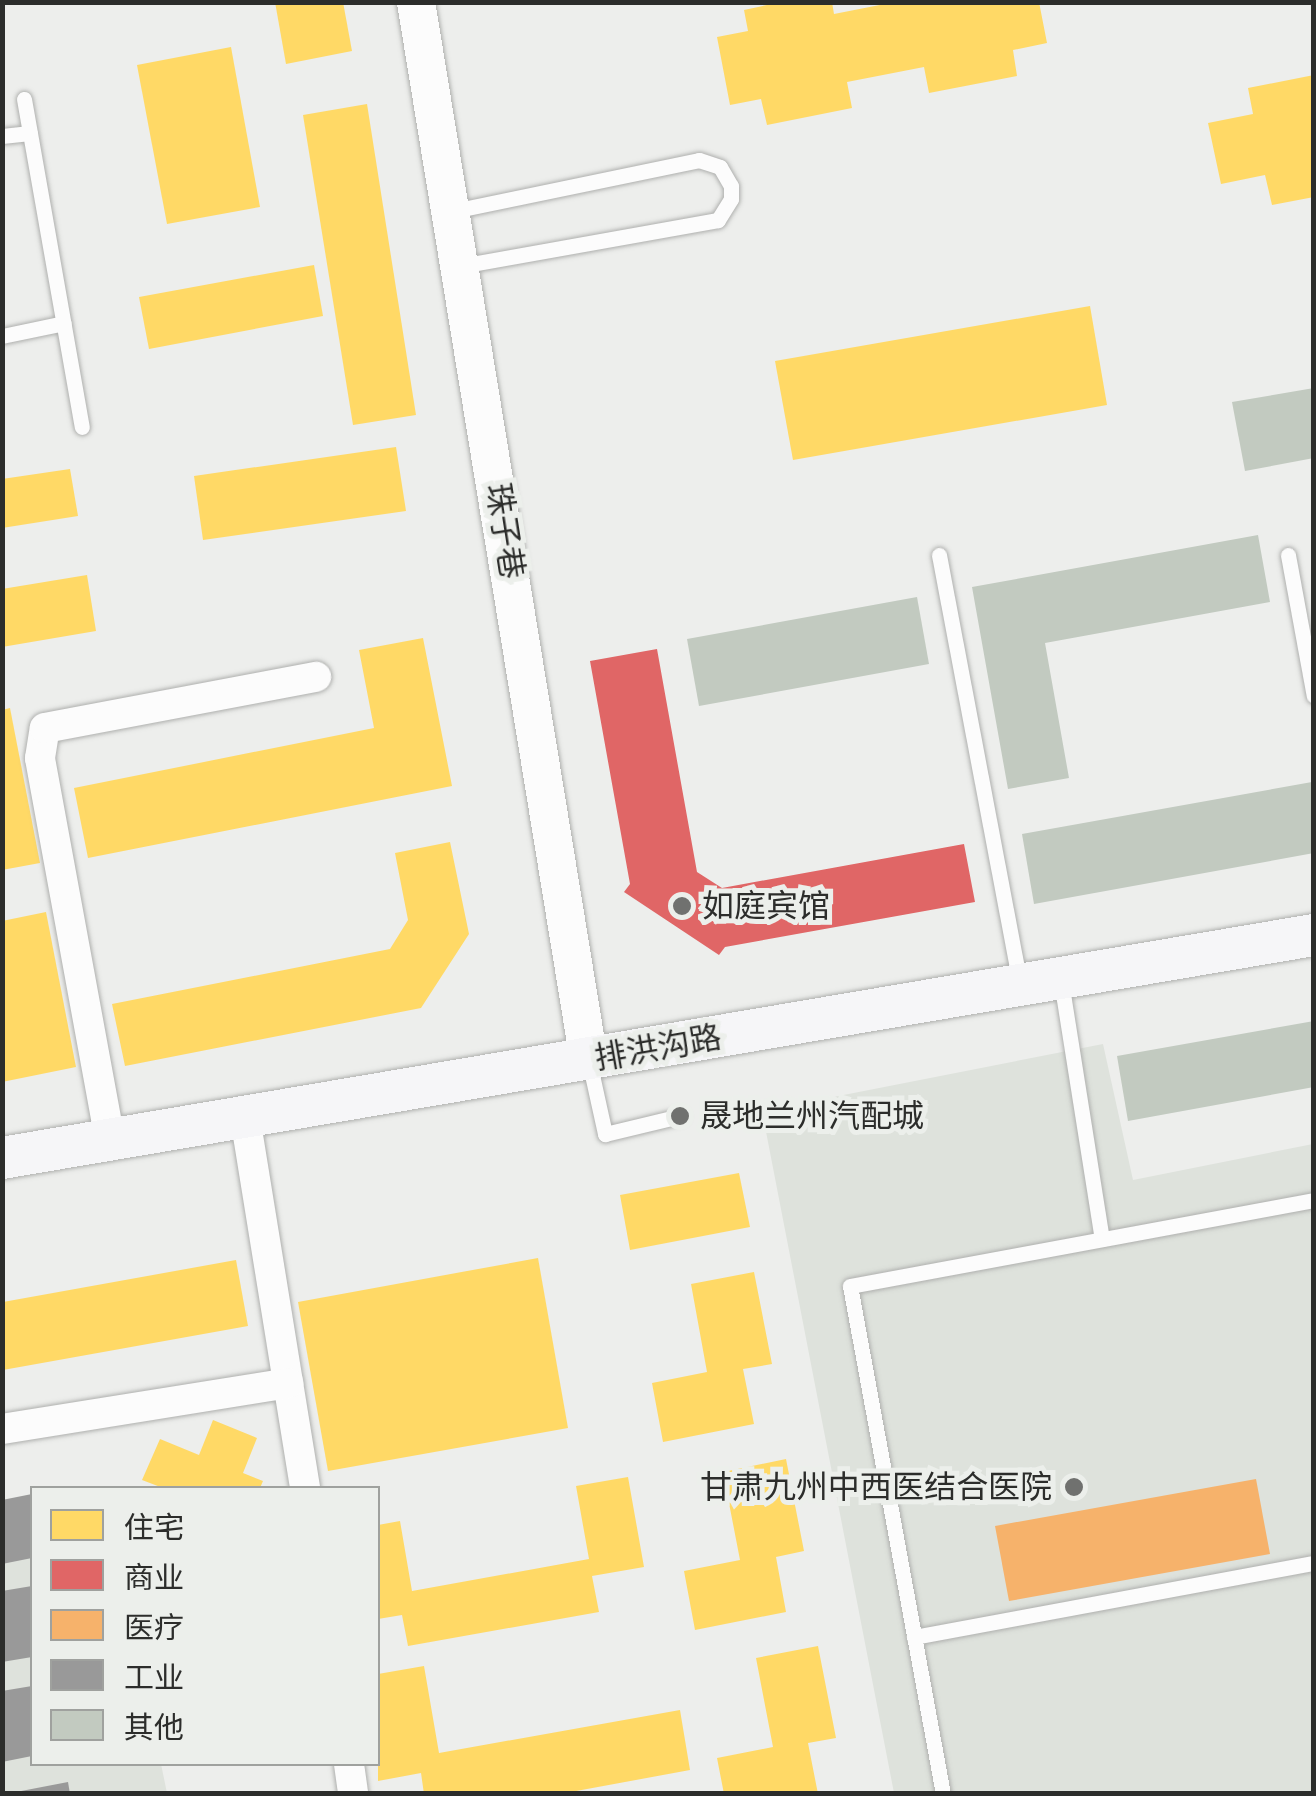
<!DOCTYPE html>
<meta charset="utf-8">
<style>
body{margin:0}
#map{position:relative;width:1316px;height:1796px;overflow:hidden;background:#edeeec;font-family:"Times New Roman","Noto Sans SC",serif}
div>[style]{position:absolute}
.built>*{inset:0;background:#dee2dc}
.homes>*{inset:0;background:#ffd966}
.shops>*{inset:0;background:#e06666}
.health>*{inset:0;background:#f6b26b}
.industry>*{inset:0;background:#999}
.building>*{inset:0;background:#c2cac0}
.roads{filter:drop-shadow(0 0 2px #afb0ae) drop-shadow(0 0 2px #afb0ae)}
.service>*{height:15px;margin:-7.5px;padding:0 7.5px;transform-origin:7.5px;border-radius:7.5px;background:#fcfcfc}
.minor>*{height:30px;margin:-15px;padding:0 15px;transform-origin:15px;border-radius:15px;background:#fcfcfc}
.tertiary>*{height:38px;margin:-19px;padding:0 19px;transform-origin:19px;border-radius:19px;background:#fcfcfc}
.secondary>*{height:42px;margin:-21px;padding:0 21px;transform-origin:21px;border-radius:21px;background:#f6f6f8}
.dots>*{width:28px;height:28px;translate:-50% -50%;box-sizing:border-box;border:5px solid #ecefeb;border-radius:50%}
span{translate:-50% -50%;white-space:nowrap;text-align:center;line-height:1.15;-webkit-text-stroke:10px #ecefeb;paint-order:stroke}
.street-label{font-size:32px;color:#2c2d2b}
.poi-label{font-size:32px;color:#2c2d2b}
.left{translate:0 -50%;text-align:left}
.right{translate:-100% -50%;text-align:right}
.frame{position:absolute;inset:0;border:5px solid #2c2d2b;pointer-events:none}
.legend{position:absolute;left:30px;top:1486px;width:350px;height:280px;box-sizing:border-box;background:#ecefeb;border:2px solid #9fa19e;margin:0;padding:12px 18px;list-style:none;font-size:30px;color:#2c2d2b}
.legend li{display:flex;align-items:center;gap:20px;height:50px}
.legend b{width:50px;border:2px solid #9fa19e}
</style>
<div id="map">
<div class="built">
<i style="clip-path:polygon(1103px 1044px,1133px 1180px,1313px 1144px,1313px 1793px,894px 1793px,762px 1111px)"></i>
<i style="clip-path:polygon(32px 1528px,32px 1764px,161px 1764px,167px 1793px,3px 1793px,2px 1532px)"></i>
</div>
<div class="homes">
<i style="clip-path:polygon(275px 2px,343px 2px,352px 51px,286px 64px)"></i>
<i style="clip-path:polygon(781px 2px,832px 2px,834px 14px,895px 2px,1039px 2px,1047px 43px,1013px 50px,1017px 76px,929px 93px,924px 67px,847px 82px,852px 108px,767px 125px,761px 99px,730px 105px,717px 37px,748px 31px,744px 10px)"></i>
<i style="clip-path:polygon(231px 47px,260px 207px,167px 224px,137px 65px)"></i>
<i style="clip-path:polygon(1314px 75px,1314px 197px,1272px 205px,1265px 175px,1221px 184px,1208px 123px,1253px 114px,1248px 88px)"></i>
<i style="clip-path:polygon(367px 104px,416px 415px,353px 425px,303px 115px)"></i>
<i style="clip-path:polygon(314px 265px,323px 316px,149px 349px,139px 297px)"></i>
<i style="clip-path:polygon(1090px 306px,1107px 405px,793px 460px,775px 361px)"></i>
<i style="clip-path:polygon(396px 447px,406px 511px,203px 540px,194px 476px)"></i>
<i style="clip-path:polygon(70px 469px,78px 516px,2px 528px,2px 479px)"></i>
<i style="clip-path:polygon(87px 575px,96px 631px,2px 647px,2px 589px)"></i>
<i style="clip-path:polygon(423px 638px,452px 786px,88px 858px,74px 788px,374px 728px,359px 650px)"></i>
<i style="clip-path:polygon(10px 708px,40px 863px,2px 870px,2px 710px)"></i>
<i style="clip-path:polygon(450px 842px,469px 934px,421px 1008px,125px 1066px,112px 1004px,390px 949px,408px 920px,395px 853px)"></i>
<i style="clip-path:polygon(46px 912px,76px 1067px,2px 1082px,2px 921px)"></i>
<i style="clip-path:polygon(739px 1173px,750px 1227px,630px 1250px,620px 1195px)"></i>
<i style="clip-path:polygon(538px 1258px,568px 1428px,328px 1471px,298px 1302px)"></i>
<i style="clip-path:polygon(236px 1260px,248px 1326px,3px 1370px,3px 1302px)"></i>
<i style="clip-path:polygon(754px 1272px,772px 1364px,743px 1369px,754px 1424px,663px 1442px,652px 1383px,707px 1372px,691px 1284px)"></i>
<i style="clip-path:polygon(213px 1420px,257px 1438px,243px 1473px,263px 1481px,260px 1488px,163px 1488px,142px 1480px,160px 1439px,199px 1455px)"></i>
<i style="clip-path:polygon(786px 1459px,804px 1551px,776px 1557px,786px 1612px,695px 1630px,684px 1571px,740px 1560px,723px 1472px)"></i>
<i style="clip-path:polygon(628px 1477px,644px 1567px,592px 1576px,599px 1612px,408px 1646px,402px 1615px,378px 1619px,378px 1525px,400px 1521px,412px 1591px,589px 1559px,576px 1486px)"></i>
<i style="clip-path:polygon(818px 1646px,836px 1738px,808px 1743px,818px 1794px,724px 1794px,717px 1758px,773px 1747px,756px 1658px)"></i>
<i style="clip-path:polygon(424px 1666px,439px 1753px,680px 1710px,690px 1770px,560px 1794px,424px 1794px,421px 1773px,378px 1781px,378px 1674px)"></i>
</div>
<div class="shops">
<i style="clip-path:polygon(657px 649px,697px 872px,722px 888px,964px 844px,975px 902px,725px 947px,719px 955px,624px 892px,630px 884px,590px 661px)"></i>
</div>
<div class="health">
<i style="clip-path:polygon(1256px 1479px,1270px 1554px,1009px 1601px,995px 1526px)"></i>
</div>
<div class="industry">
<i style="clip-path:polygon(32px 1494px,32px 1558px,2px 1564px,2px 1500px)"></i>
<i style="clip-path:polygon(32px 1586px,32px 1657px,2px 1662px,2px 1591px)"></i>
<i style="clip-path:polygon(32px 1686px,32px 1756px,2px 1762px,2px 1691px)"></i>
<i style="clip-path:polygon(68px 1782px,70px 1794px,16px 1794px,16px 1792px)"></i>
</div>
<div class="building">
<i style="clip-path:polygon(1314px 388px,1314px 458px,1245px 471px,1232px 402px)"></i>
<i style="clip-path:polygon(1258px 535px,1270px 602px,1045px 643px,1069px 778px,1008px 789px,972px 587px)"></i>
<i style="clip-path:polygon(917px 597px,929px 664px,699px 706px,687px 639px)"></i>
<i style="clip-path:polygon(1312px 782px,1314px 853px,1034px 904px,1022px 834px)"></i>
<i style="clip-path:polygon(1314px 1021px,1314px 1087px,1128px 1121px,1117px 1056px)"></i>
</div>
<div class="roads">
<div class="service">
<i style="left:24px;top:99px;width:333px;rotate:80deg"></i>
<i style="left:2px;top:136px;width:28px;rotate:-6deg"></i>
<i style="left:453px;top:211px;width:251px;rotate:-11.7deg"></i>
<i style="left:699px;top:160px;width:22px;rotate:18deg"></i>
<i style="left:720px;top:167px;width:22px;rotate:60deg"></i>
<i style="left:731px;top:186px;width:13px;rotate:90deg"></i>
<i style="left:731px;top:199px;width:25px;rotate:122deg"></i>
<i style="left:718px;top:220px;width:261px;rotate:169.9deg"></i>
<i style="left:2px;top:336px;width:63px;rotate:-11.8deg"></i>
<i style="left:939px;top:555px;width:435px;rotate:79.3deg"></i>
<i style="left:1288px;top:555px;width:143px;rotate:79.6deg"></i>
<i style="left:1061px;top:981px;width:261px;rotate:81deg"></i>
<i style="left:589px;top:1061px;width:75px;rotate:77.6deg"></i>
<i style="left:605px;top:1134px;width:77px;rotate:-13.5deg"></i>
<i style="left:914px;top:1637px;width:407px;rotate:-10.5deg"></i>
<i style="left:943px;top:1794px;width:516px;rotate:-100.37deg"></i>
<i style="left:850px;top:1286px;width:472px;rotate:-10.5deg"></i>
</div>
<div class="minor">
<i style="left:245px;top:1117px;width:376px;rotate:80.8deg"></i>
<i style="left:110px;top:1140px;width:388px;rotate:-100.4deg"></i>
<i style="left:40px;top:758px;width:30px;rotate:-81deg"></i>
<i style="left:45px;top:728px;width:276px;rotate:-10.7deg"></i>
<i style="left:2px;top:1429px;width:290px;rotate:-9.1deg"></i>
<i style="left:349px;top:1764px;width:30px;rotate:82deg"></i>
</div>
<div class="tertiary">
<i style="left:416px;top:2px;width:1073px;rotate:80.72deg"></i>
</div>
<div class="secondary">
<i style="left:2px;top:1158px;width:1331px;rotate:-9.65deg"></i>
</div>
</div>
<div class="dots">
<i style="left:682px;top:906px;background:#70716f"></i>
<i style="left:680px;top:1116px;background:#70716f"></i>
<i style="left:1074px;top:1487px;background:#70716f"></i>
</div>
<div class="street-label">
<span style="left:505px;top:531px;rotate:81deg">珠子巷</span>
<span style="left:658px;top:1048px;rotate:-10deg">排洪沟路</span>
</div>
<div class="poi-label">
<span class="left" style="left:702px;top:906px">如庭宾馆</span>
<span class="left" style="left:700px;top:1116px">晟地兰州汽配城</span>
<span class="right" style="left:1052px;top:1487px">甘肃九州中西医结合医院</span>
</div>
<div class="frame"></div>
<ul class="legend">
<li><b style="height:28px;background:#ffd966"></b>住宅</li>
<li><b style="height:28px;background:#e06666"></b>商业</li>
<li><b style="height:28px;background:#f6b26b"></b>医疗</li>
<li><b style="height:28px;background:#999"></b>工业</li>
<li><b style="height:28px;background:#c2cac0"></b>其他</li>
</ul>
</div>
